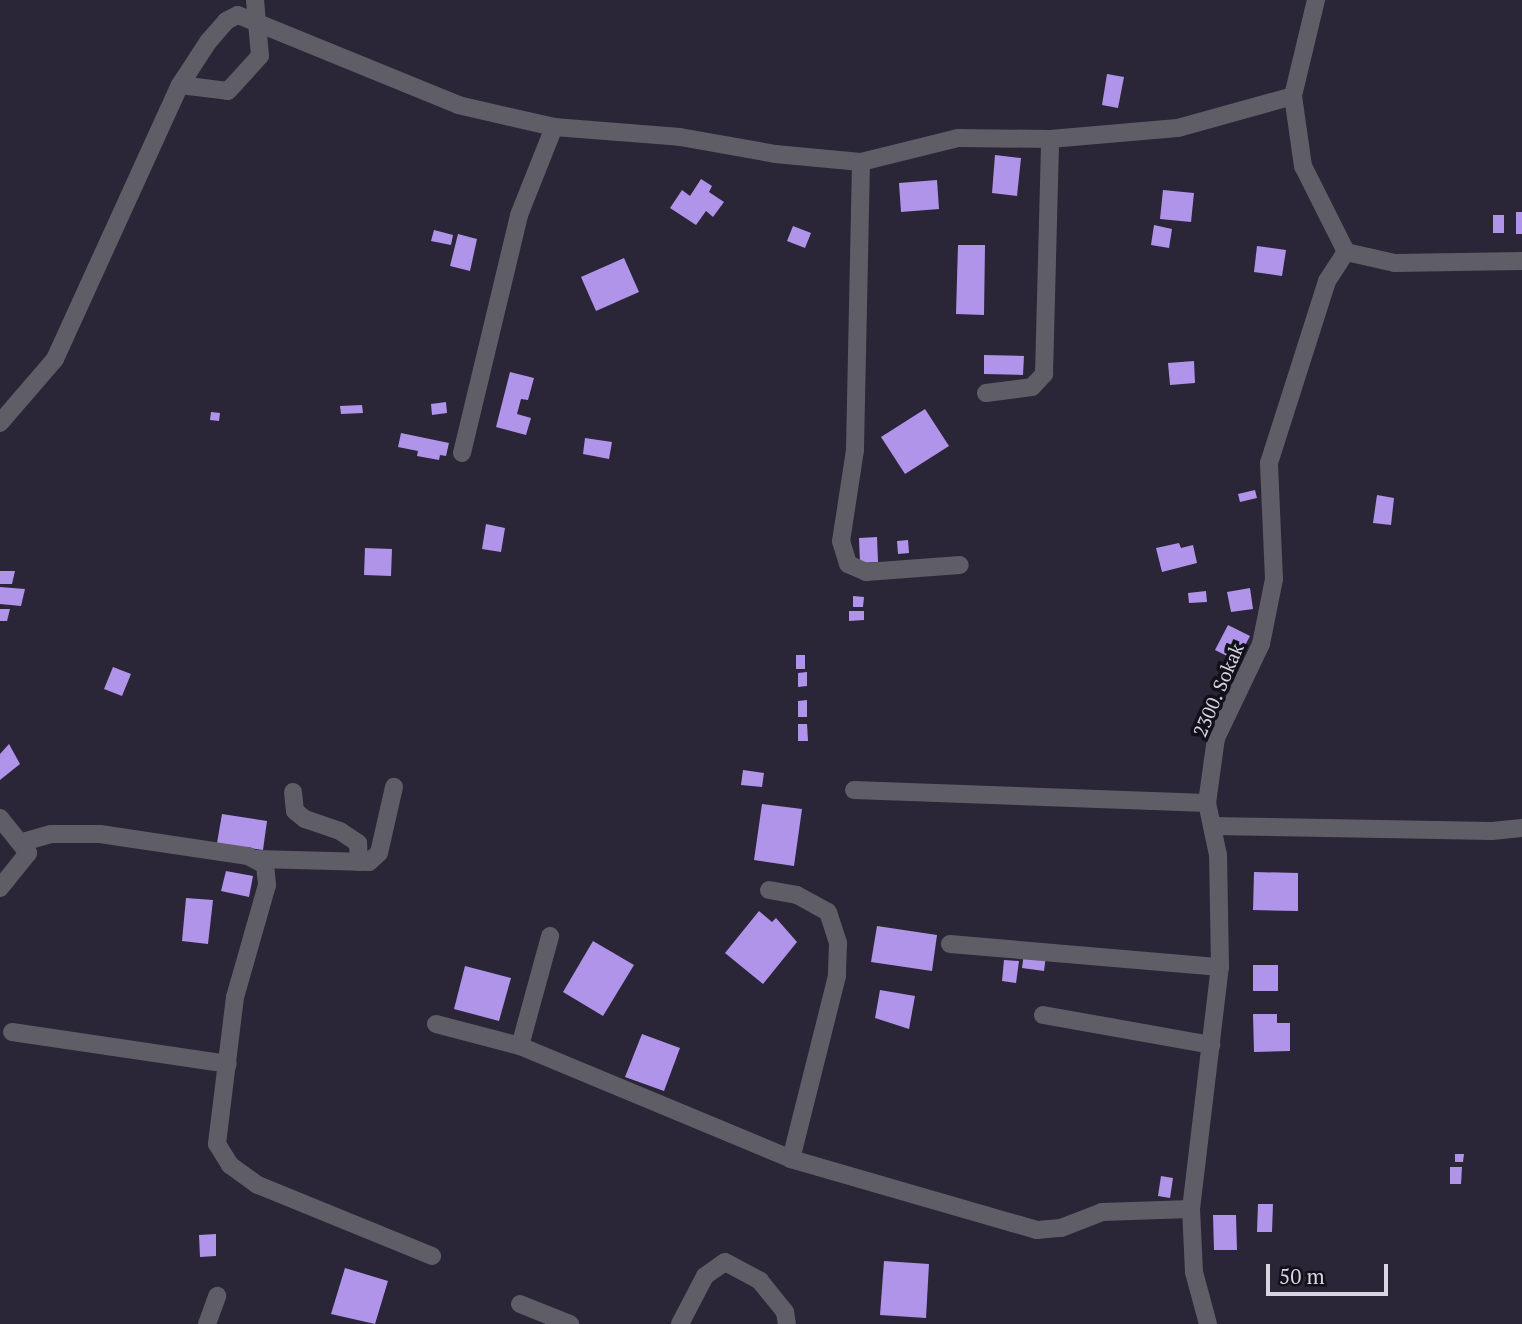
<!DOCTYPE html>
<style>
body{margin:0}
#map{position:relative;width:1522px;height:1324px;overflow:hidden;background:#2a2537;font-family:"PT Serif",serif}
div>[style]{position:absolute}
.building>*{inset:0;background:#b094ea}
.minor>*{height:18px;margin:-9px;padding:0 9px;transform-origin:9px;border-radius:9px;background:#5f5d66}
span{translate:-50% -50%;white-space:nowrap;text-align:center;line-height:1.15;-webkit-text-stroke:7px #121018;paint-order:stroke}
.street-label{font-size:19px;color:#d8d4e1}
.scale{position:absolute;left:1266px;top:1264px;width:122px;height:32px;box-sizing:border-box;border:4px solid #d8d4e1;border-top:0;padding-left:9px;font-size:21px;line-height:24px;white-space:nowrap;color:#d8d4e1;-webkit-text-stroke:5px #121018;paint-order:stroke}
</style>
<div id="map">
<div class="building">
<i style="clip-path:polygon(1107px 74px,1124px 77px,1118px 108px,1102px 105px)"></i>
<i style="clip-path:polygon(995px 155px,1021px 158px,1017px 196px,992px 193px)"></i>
<i style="clip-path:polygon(701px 179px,712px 186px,709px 192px,724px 202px,713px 217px,706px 211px,696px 225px,670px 208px,682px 190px,690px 196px)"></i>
<i style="clip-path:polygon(937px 180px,939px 209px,901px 212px,899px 183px)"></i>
<i style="clip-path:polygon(1163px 190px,1194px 193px,1191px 222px,1160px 219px)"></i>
<i style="clip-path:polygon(1516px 212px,1522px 212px,1522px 234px,1516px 234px)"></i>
<i style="clip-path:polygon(1493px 215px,1504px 215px,1504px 233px,1493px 233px)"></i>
<i style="clip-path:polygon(1154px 225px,1172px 229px,1169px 248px,1151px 245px)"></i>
<i style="clip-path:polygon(793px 226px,811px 233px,805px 248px,787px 241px)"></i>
<i style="clip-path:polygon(434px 230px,453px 235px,451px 245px,431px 241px)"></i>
<i style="clip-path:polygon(458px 234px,477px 239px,470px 271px,450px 266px)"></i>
<i style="clip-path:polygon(958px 245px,985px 245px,984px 315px,956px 314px)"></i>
<i style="clip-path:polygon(1257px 246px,1286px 250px,1282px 276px,1254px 272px)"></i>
<i style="clip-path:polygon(624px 258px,639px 292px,596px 311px,581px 277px)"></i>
<i style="clip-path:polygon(984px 355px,1024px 356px,1023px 375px,984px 374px)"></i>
<i style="clip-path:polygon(1194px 361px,1195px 383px,1170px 385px,1168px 363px)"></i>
<i style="clip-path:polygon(510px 372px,534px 378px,528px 400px,521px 399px,517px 414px,531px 418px,526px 435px,496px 427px)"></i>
<i style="clip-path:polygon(446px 402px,447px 413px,432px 415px,431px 404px)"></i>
<i style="clip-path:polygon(362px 405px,363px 413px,341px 414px,340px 406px)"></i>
<i style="clip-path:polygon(925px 409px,949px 446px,905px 474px,881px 437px)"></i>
<i style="clip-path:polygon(211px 412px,220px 413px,219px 421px,210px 420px)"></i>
<i style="clip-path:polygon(401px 433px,449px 443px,446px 456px,440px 455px,439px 460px,417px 456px,418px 451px,398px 447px)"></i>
<i style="clip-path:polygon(585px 438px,612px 442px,609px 459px,583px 454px)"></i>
<i style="clip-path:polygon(1255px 490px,1257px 498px,1240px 502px,1238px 494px)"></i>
<i style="clip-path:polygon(1377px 495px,1394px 498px,1391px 525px,1373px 523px)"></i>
<i style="clip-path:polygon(486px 524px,505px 528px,501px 552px,482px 549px)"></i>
<i style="clip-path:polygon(877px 537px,878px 562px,860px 563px,859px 538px)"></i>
<i style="clip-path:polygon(908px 540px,909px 553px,898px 554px,897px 541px)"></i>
<i style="clip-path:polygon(1179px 543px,1181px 548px,1193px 545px,1197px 563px,1162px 572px,1156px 548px)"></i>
<i style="clip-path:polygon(365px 548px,392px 549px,391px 576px,364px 575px)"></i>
<i style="clip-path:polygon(0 571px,15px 571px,12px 584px,0 584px)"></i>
<i style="clip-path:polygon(0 587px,25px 589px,21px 606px,0 604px)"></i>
<i style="clip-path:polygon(1250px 588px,1253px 609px,1231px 612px,1227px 592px)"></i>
<i style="clip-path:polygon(1206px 591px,1207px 602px,1189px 603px,1188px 593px)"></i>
<i style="clip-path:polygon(853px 596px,864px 597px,863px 607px,853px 607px)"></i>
<i style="clip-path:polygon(0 609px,10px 609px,7px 621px,0 621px)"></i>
<i style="clip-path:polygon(849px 611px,864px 611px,864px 620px,849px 621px)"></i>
<i style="clip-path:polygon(1228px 625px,1250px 636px,1237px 661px,1215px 650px)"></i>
<i style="clip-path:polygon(796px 655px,805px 655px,805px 669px,796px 669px)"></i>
<i style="clip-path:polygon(113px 667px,131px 674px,122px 696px,104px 689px)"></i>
<i style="clip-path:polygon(807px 672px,807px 686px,798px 687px,798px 673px)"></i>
<i style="clip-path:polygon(807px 700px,807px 717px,798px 717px,798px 701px)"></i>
<i style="clip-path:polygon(798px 724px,807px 724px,808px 741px,798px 741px)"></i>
<i style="clip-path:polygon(9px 744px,20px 764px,0 780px,0 754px)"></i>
<i style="clip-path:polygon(743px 770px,764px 773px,762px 787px,741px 785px)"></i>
<i style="clip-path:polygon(762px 804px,802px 809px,794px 866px,754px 860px)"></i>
<i style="clip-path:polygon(222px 814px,267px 821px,263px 850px,217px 843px)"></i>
<i style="clip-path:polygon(226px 871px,253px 876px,249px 897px,221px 891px)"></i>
<i style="clip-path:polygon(1254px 872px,1298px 873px,1298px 911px,1253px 910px)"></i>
<i style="clip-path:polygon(186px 898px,213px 900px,208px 944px,182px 941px)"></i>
<i style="clip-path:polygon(759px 911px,772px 922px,776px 918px,797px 942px,763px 984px,725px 953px)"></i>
<i style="clip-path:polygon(877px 926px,937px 935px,932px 971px,871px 962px)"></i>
<i style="clip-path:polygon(593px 941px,634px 965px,603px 1016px,563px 992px)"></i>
<i style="clip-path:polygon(1024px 953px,1046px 955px,1044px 971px,1022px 968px)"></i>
<i style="clip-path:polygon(1004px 960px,1019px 961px,1016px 983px,1002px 981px)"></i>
<i style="clip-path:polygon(1253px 965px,1278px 965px,1278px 991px,1253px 991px)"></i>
<i style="clip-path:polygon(465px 966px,511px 978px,499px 1021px,454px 1009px)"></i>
<i style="clip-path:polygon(880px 990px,915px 996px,909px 1029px,875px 1018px)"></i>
<i style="clip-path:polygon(1253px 1014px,1277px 1014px,1277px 1023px,1290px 1023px,1290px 1051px,1254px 1052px)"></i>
<i style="clip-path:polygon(642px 1034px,680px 1048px,664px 1091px,625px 1077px)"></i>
<i style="clip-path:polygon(1455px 1154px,1464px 1154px,1463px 1162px,1455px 1162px)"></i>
<i style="clip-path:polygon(1450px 1167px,1462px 1167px,1461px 1184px,1450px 1184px)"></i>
<i style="clip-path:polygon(1161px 1176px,1173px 1178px,1170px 1198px,1158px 1196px)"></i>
<i style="clip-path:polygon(1258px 1204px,1273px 1204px,1272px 1232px,1257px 1232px)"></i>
<i style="clip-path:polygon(1213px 1215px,1236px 1215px,1237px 1250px,1214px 1250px)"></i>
<i style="clip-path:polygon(216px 1234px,216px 1256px,200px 1257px,199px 1235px)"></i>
<i style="clip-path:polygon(884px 1261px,929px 1264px,926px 1318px,880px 1315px)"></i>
<i style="clip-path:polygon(345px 1268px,388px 1281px,375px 1324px,331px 1314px)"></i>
</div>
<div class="minor">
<i style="left:1316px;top:0;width:99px;rotate:103.5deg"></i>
<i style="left:1293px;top:96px;width:71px;rotate:81.9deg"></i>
<i style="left:1303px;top:166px;width:96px;rotate:63.4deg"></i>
<i style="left:1346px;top:252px;width:50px;rotate:12.7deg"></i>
<i style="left:1395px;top:263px;width:127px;rotate:-0.9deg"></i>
<i style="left:180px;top:85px;width:51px;rotate:-56.9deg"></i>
<i style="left:208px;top:42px;width:28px;rotate:-49deg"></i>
<i style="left:226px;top:21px;width:13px;rotate:-27deg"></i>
<i style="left:238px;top:15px;width:238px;rotate:22.2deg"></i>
<i style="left:458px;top:105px;width:98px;rotate:12.9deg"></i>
<i style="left:554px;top:127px;width:126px;rotate:4.5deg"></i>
<i style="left:680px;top:137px;width:97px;rotate:10.1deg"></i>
<i style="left:775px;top:154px;width:86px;rotate:5.3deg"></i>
<i style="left:861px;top:162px;width:100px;rotate:-13.9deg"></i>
<i style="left:958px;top:138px;width:92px;rotate:0.6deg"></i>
<i style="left:1050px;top:139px;width:128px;rotate:-4.9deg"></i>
<i style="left:1178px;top:128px;width:119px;rotate:-15.5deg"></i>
<i style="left:861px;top:162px;width:288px;rotate:91.2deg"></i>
<i style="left:855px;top:450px;width:92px;rotate:98.7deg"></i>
<i style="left:841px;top:541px;width:24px;rotate:73deg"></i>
<i style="left:848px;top:564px;width:20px;rotate:24deg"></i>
<i style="left:866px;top:572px;width:94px;rotate:-4.3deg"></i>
<i style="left:986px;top:393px;width:46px;rotate:-7.4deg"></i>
<i style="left:1032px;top:387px;width:18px;rotate:-47deg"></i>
<i style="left:1044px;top:374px;width:235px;rotate:-88.5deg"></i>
<i style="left:0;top:423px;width:84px;rotate:-49.3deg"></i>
<i style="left:55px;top:359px;width:301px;rotate:-65.5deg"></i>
<i style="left:180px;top:85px;width:48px;rotate:7.1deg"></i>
<i style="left:228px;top:91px;width:47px;rotate:-47.6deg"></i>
<i style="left:260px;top:56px;width:56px;rotate:-95.1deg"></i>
<i style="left:462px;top:453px;width:245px;rotate:-76.5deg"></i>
<i style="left:519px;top:215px;width:95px;rotate:-68.3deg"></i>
<i style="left:854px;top:790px;width:353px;rotate:2.1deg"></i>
<i style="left:293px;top:792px;width:19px;rotate:84deg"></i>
<i style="left:295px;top:811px;width:13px;rotate:39deg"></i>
<i style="left:305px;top:819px;width:37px;rotate:19deg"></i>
<i style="left:340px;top:831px;width:22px;rotate:34deg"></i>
<i style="left:358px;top:843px;width:19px;rotate:87deg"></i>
<i style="left:0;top:818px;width:45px;rotate:51.3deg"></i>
<i style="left:28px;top:853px;width:45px;rotate:128.7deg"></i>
<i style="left:1212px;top:826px;width:280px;rotate:1deg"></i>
<i style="left:1492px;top:831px;width:30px;rotate:-6deg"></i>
<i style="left:23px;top:842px;width:29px;rotate:-16deg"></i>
<i style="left:51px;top:834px;width:49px"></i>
<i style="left:100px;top:834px;width:150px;rotate:8.5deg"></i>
<i style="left:248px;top:856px;width:19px;rotate:28deg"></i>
<i style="left:265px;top:865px;width:20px;rotate:84deg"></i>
<i style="left:267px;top:885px;width:116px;rotate:105.9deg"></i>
<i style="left:235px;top:997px;width:148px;rotate:97deg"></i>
<i style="left:217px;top:1144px;width:25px;rotate:58deg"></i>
<i style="left:230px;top:1165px;width:34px;rotate:36deg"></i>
<i style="left:258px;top:1185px;width:188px;rotate:22.2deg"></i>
<i style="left:257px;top:859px;width:112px;rotate:1.5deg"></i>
<i style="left:369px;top:862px;width:13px;rotate:-42deg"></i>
<i style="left:379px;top:853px;width:68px;rotate:-77.2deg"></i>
<i style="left:769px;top:890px;width:28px;rotate:10deg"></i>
<i style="left:797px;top:895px;width:35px;rotate:29deg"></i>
<i style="left:828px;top:912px;width:33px;rotate:72deg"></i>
<i style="left:838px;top:943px;width:33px;rotate:92deg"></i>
<i style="left:837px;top:976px;width:189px;rotate:104.1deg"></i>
<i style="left:950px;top:944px;width:271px;rotate:4.9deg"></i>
<i style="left:1043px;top:1015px;width:171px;rotate:10.1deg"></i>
<i style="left:436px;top:1024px;width:87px;rotate:14.7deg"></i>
<i style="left:520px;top:1046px;width:294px;rotate:22.6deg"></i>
<i style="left:791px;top:1159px;width:256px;rotate:16.1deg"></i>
<i style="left:1037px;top:1230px;width:24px;rotate:-5deg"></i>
<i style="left:1061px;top:1228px;width:44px;rotate:-21.3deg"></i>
<i style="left:1102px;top:1212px;width:89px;rotate:-1.9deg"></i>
<i style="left:12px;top:1032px;width:218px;rotate:8.4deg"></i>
<i style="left:520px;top:1046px;width:114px;rotate:-74.7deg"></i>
<i style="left:520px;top:1304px;width:54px;rotate:21.8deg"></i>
<i style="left:207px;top:1324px;width:30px;rotate:-70deg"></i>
<i style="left:680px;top:1324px;width:54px;rotate:-62.5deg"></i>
<i style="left:705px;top:1276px;width:24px;rotate:-35deg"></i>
<i style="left:725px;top:1262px;width:40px;rotate:28deg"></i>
<i style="left:760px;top:1281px;width:40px;rotate:51deg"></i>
<i style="left:785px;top:1312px;width:12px;rotate:81deg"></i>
<i style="left:1208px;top:1324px;width:54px;rotate:-105.1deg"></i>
<i style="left:1194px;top:1272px;width:63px;rotate:-92.7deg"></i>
<i style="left:1191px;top:1209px;width:244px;rotate:-83.2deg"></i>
<i style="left:1220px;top:967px;width:112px;rotate:-91deg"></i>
<i style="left:1218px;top:855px;width:53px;rotate:-101.9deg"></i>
<i style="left:1207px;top:803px;width:66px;rotate:-82.1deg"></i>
<i style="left:1216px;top:738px;width:104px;rotate:-64.4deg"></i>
<i style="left:1261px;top:644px;width:66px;rotate:-78.7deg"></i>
<i style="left:1274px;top:579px;width:116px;rotate:-92.5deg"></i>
<i style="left:1269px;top:463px;width:191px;rotate:-72.3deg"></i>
<i style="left:1327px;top:281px;width:35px;rotate:-57deg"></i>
</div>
<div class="street-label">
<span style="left:1218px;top:690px;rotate:-67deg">2300. Sokak</span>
</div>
<div class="scale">50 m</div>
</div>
